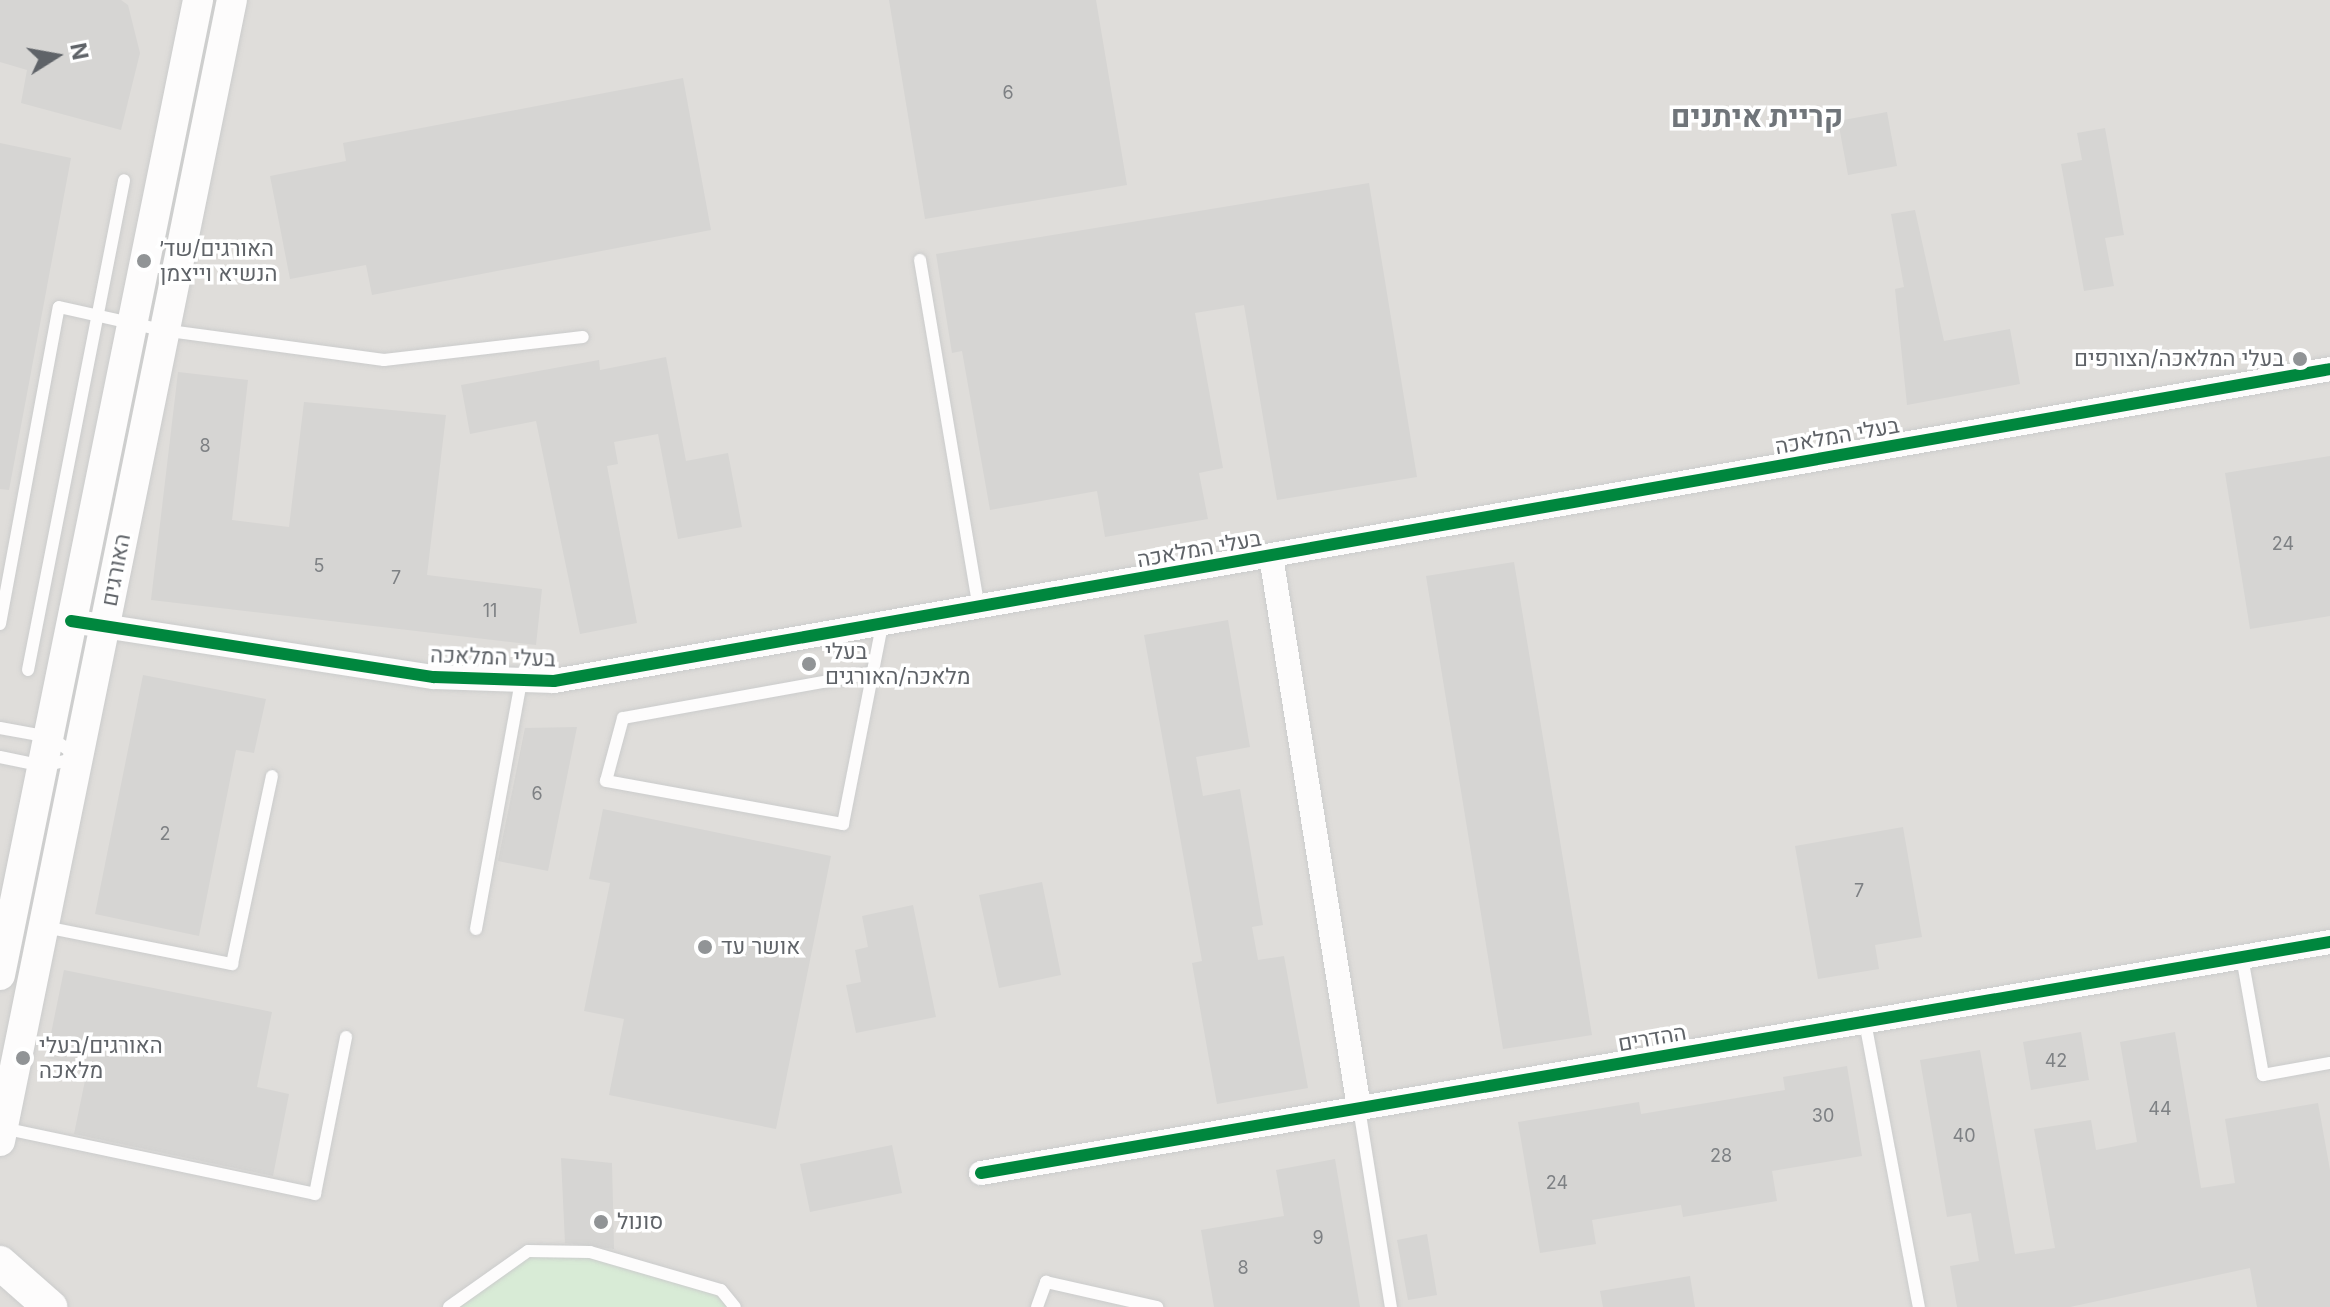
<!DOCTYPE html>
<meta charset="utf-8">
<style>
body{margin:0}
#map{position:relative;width:2330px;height:1307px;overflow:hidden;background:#efeeea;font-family:Inter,Heebo,sans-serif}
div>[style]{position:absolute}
.industrial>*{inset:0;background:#dfddda}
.green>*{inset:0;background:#d8ebd6}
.building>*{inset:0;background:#d6d5d3}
.roads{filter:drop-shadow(0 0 2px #cbcccc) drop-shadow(0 0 2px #cbcccc)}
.service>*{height:12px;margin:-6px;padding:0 6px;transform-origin:6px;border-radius:6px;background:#fdfcfc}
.minor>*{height:24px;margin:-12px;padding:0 12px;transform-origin:12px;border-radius:12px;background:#fdfcfc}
.tertiary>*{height:30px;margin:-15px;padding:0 15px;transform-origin:15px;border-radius:15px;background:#fdfcfc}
.secondary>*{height:34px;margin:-17px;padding:0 17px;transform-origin:17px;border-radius:17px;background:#fdfcfc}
.cycleway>*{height:12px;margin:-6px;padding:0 6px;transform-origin:6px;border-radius:6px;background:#00873e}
.dots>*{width:22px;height:22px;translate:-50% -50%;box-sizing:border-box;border:4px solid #fff;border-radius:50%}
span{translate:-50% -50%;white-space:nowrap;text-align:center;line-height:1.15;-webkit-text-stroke:7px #fff;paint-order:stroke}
.number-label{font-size:18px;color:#7e8184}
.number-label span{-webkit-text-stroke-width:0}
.poi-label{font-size:22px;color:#5f6368}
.left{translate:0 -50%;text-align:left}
.right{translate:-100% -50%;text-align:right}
.street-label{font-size:22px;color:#5f6368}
.district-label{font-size:30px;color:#70757a;font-weight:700}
.north{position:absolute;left:16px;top:16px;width:80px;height:80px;-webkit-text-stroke:6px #fff;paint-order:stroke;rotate:79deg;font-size:22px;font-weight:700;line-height:32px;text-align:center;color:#5f6368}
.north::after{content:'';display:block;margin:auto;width:28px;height:36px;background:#5f6368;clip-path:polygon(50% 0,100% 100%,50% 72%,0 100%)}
</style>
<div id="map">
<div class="industrial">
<i style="clip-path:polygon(0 0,2330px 0,2330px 1307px,0 1307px)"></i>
</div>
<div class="green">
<i style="clip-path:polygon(528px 1251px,590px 1252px,721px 1290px,735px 1307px,449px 1307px)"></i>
</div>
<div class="building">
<i style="clip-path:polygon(0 0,121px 0,128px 5px,140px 53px,121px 130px,21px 103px,27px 70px,0 62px)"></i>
<i style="clip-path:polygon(889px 0,1096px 0,1127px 185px,925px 219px)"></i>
<i style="clip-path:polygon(683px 78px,711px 230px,372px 295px,366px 265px,290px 279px,270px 176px,346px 161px,343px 143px)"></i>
<i style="clip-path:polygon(1887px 112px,1897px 166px,1848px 175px,1838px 121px)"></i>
<i style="clip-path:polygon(2105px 128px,2124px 235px,2105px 238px,2114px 286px,2084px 291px,2061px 164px,2082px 160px,2077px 133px)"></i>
<i style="clip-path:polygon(0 143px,71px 158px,9px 490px,0 489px)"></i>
<i style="clip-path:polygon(1369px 183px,1417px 477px,1277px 500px,1244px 305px,1195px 313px,1223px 468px,1199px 473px,1208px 519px,1105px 537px,1097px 491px,990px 510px,962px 351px,952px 353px,936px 254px)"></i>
<i style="clip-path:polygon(1915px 210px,1944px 341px,2010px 329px,2020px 384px,1907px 405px,1895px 289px,1904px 287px,1891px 214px)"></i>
<i style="clip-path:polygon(666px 357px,686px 461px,728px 453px,742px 527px,678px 539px,658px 434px,614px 442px,618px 464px,607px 466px,637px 623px,580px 634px,536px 421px,470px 434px,461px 385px,599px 360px,600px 370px)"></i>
<i style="clip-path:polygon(178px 372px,248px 380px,232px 520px,289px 527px,304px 402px,446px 415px,427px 575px,542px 589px,536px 645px,151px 600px)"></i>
<i style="clip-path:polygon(2330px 456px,2330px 616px,2250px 629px,2225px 473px)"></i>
<i style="clip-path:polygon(1514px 562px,1592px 1035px,1503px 1049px,1426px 576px)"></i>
<i style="clip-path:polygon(1228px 620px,1250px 747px,1196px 757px,1203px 796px,1240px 789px,1263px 925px,1252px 927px,1258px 960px,1284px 956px,1308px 1088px,1217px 1104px,1192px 963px,1202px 961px,1144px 635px)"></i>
<i style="clip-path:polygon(143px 675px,266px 699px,254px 753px,236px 750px,199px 936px,95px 914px)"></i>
<i style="clip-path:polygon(577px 727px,548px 871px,498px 861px,525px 728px)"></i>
<i style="clip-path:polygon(603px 809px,831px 856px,776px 1129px,609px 1095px,624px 1019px,584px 1011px,610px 883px,589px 879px)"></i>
<i style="clip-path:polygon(1903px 827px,1922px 937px,1875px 945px,1879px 969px,1818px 979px,1795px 846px)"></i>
<i style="clip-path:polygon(1042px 882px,1061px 975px,999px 988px,979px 895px)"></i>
<i style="clip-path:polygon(913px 905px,936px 1017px,856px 1033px,846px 985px,861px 982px,855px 950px,868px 947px,862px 916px)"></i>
<i style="clip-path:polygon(64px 970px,272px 1012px,257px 1087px,289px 1094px,273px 1176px,74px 1134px,88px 1066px,46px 1058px)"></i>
<i style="clip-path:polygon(2081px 1032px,2089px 1080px,2031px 1090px,2023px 1042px)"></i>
<i style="clip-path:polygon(2175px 1032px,2201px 1188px,2235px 1183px,2225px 1119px,2318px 1103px,2330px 1170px,2330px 1307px,2257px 1307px,2250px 1268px,2070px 1307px,1957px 1307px,1950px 1266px,1979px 1261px,1971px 1213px,1947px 1217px,1920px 1060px,1980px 1050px,2015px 1254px,2055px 1248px,2034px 1129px,2091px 1120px,2096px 1150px,2137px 1142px,2120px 1042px)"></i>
<i style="clip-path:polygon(1847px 1066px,1862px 1156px,1772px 1171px,1777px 1201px,1683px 1217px,1681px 1205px,1592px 1220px,1596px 1244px,1540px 1253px,1518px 1122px,1639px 1102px,1641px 1114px,1785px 1090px,1783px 1077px)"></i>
<i style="clip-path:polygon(892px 1145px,902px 1193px,810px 1212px,800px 1164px)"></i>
<i style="clip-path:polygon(561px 1158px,612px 1163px,614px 1249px,565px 1243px)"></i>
<i style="clip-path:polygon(1335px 1159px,1360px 1307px,1214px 1307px,1201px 1230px,1284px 1216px,1276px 1170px)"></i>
<i style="clip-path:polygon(1427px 1234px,1437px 1295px,1408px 1300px,1397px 1240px)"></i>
<i style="clip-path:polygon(1690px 1276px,1695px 1307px,1603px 1307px,1600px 1291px)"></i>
</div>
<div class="roads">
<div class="service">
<i style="left:920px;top:260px;width:353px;rotate:80.4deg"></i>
<i style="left:0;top:624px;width:322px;rotate:-79.5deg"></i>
<i style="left:59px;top:307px;width:106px;rotate:12.6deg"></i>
<i style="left:162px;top:330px;width:224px;rotate:7.7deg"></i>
<i style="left:384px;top:360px;width:200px;rotate:-6.6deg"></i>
<i style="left:28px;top:670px;width:499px;rotate:-78.9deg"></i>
<i style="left:873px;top:673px;width:254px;rotate:169.8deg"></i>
<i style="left:623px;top:718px;width:65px;rotate:105.1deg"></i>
<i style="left:606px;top:781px;width:241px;rotate:10.3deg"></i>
<i style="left:843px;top:824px;width:203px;rotate:-78.9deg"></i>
<i style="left:0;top:728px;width:51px;rotate:10.2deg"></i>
<i style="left:50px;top:737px;width:32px;rotate:35deg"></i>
<i style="left:0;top:757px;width:45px;rotate:11.6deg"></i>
<i style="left:44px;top:766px;width:33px;rotate:-14deg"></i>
<i style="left:45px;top:927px;width:191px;rotate:11.2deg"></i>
<i style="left:232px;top:964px;width:192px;rotate:-78deg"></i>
<i style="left:476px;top:929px;width:251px;rotate:-79.7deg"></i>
<i style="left:2242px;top:957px;width:120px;rotate:79.9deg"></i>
<i style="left:2263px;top:1075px;width:68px;rotate:-10.2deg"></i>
<i style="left:1865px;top:1022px;width:290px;rotate:79.3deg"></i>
<i style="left:1359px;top:1108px;width:202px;rotate:80.9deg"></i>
<i style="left:3px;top:1128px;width:319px;rotate:11.9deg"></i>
<i style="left:315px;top:1194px;width:160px;rotate:-78.8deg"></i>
<i style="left:449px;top:1307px;width:97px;rotate:-35.3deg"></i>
<i style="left:528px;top:1251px;width:62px;rotate:0.9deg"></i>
<i style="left:590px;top:1252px;width:136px;rotate:16.2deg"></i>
<i style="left:721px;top:1290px;width:22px;rotate:51deg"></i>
<i style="left:1037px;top:1307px;width:27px;rotate:-70deg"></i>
<i style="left:1046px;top:1282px;width:114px;rotate:12.7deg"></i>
</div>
<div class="minor">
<i style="left:1271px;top:556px;width:559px;rotate:80.94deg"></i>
<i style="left:71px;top:621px;width:367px;rotate:8.8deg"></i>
<i style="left:434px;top:677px;width:120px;rotate:1.9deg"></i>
<i style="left:554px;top:681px;width:1803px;rotate:-9.96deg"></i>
<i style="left:981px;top:1173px;width:1369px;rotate:-9.72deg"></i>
</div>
<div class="tertiary">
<i style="left:0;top:975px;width:995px;rotate:-78.52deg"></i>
<i style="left:0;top:1141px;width:1164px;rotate:-78.51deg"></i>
</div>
<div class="secondary">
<i style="left:0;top:1263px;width:67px;rotate:41.3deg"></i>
</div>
</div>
<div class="cycleway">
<i style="left:71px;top:621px;width:367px;rotate:8.8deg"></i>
<i style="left:434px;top:677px;width:120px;rotate:1.9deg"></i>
<i style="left:554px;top:681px;width:1803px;rotate:-9.96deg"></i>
<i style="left:981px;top:1173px;width:1369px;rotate:-9.72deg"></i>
</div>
<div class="dots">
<i style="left:144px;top:261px;background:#919496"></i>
<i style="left:2300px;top:359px;background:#919496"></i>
<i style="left:809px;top:664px;background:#919496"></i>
<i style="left:705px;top:947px;background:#919496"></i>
<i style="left:23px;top:1058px;background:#919496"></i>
<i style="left:601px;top:1222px;background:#919496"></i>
</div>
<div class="number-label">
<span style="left:1008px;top:93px">6</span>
<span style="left:205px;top:446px">8</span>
<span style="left:2283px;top:544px">24</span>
<span style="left:319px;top:566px">5</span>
<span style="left:396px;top:578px">7</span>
<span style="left:490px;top:611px">11</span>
<span style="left:537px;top:794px">6</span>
<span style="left:165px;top:834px">2</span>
<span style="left:1859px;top:891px">7</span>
<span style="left:2056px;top:1061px">42</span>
<span style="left:2160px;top:1109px">44</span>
<span style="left:1823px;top:1116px">30</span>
<span style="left:1964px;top:1136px">40</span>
<span style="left:1721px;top:1156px">28</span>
<span style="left:1557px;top:1183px">24</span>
<span style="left:1318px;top:1238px">9</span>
<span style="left:1243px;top:1268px">8</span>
</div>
<div class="poi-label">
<span class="left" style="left:160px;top:261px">האורגים/שד׳<br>הנשיא וייצמן</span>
<span class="right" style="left:2284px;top:359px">בעלי המלאכה/הצורפים</span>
<span class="left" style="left:825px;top:664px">בעלי<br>מלאכה/האורגים</span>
<span class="left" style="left:721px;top:947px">אושר עד</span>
<span class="left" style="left:39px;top:1058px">האורגים/בעלי<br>מלאכה</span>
<span class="left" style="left:617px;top:1222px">סונול</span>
</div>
<div class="street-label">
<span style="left:1837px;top:436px;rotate:-10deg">בעלי המלאכה</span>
<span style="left:1199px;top:549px;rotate:-10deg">בעלי המלאכה</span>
<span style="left:116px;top:570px;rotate:-79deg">האורגים</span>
<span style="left:493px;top:657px;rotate:2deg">בעלי המלאכה</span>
<span style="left:1652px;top:1038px;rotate:-10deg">ההדרים</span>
</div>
<div class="district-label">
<span style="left:1757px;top:116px">קריית איתנים</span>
</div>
<div class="north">N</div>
</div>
